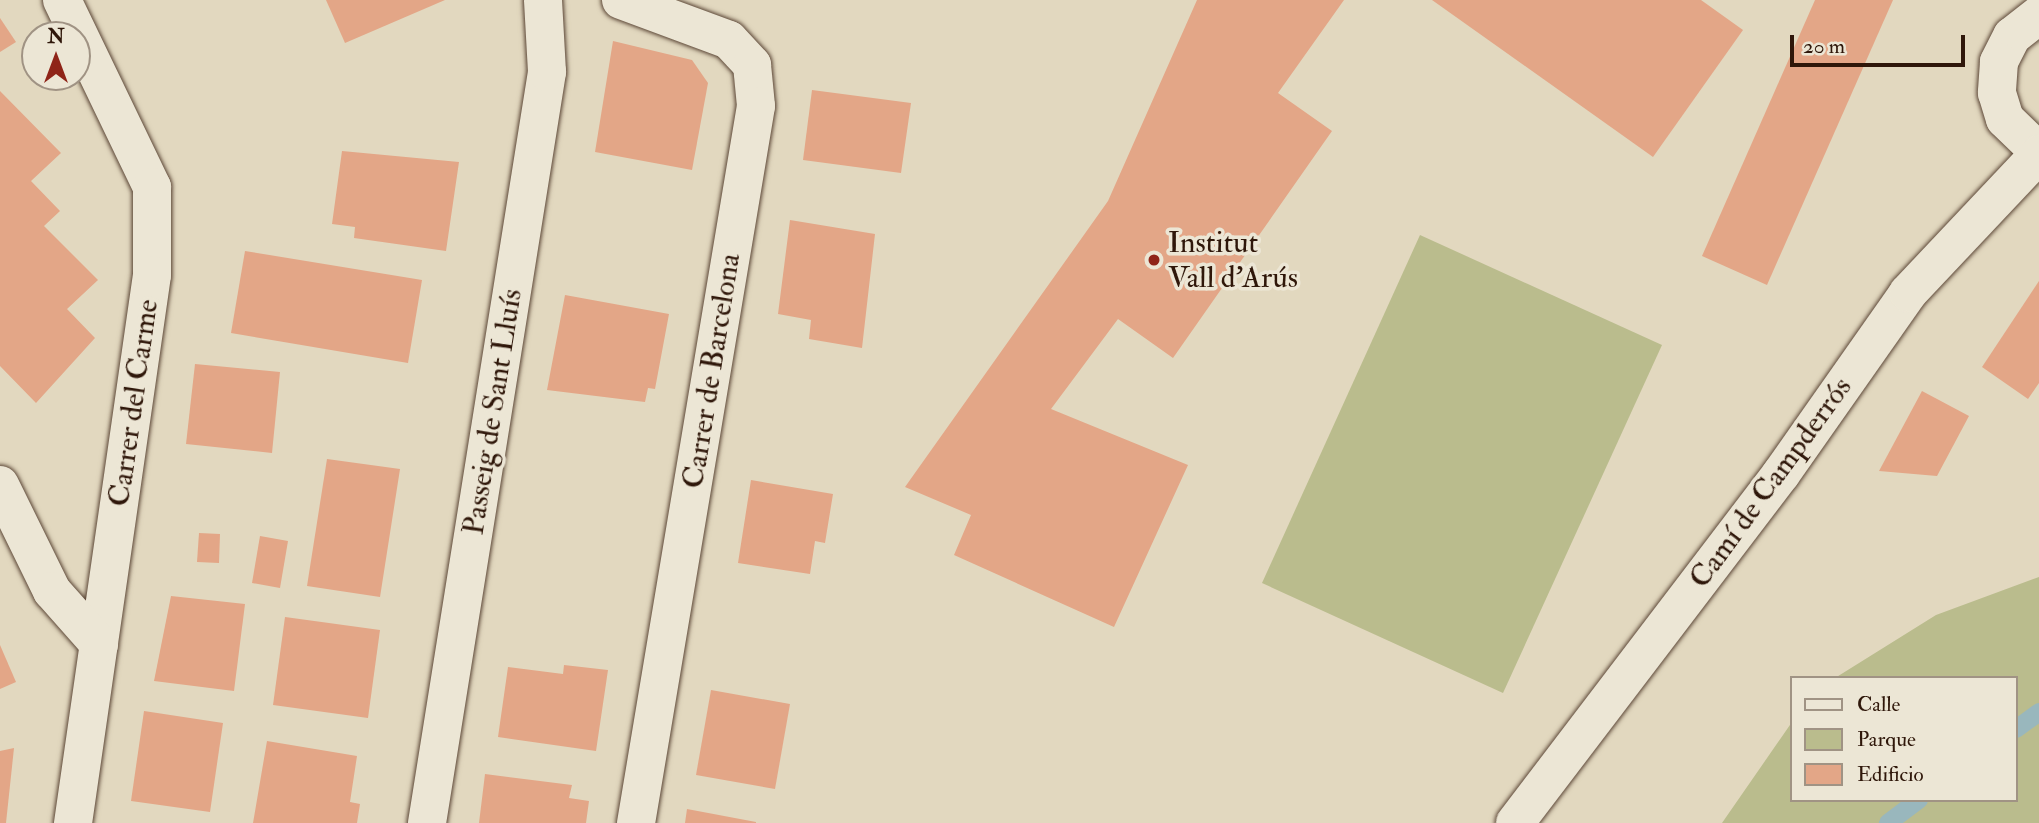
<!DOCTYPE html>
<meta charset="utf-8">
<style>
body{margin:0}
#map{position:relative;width:2039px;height:823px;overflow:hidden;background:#e2d8bf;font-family:"IM FELL Double Pica",serif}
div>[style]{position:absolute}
.green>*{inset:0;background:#babc8d}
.stream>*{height:18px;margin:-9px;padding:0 9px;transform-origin:9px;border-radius:9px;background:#99b7bd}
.building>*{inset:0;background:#e3a687}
.roads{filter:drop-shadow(0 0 2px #5c4737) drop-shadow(0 0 2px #5c4737)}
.minor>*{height:38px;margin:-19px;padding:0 19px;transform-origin:19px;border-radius:19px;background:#ece6d5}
.dots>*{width:19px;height:19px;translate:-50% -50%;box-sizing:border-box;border:4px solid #ece6d5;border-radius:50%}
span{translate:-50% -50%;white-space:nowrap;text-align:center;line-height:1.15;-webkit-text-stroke:7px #ece6d5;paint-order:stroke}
.poi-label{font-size:30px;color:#2f170a}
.left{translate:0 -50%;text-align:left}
.street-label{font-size:30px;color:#2f170a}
.legend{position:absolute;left:1790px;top:676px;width:228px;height:126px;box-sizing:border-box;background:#ece6d5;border:2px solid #a09384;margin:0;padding:9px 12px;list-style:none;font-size:21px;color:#2f170a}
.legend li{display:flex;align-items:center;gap:14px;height:35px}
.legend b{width:35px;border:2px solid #a09384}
.north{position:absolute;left:21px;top:21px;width:70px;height:70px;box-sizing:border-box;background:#ece6d5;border:2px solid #a09384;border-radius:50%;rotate:0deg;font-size:19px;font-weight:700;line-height:28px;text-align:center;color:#2f170a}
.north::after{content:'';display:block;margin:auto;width:24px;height:32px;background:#8f2418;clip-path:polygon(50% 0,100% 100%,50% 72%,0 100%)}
.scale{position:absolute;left:1790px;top:35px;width:175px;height:32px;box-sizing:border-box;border:4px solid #2f170a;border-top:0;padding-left:9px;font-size:21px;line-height:24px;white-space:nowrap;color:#2f170a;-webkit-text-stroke:5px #ece6d5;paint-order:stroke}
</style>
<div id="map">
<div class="green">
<i style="clip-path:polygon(1420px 235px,1662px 345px,1503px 693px,1262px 583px)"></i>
<i style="clip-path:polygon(2039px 577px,2039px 823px,1722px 823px,1792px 722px,1792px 800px,2016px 800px,2016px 678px,1835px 678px,1936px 615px)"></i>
</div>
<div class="stream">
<i style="left:2016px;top:729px;width:29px;rotate:-36deg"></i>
<i style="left:1888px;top:823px;width:39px;rotate:-37deg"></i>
</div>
<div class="building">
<i style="clip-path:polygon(326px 0,445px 0,345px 43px)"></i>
<i style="clip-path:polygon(1197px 0,1344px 0,1278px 93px,1332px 131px,1173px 358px,1118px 319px,1051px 409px,1188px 465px,1114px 627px,954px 555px,971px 515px,905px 487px,1108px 201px)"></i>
<i style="clip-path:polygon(1432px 0,1701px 0,1743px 30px,1653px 157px)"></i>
<i style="clip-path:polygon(1815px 0,1893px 0,1767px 285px,1702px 256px)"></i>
<i style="clip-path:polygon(0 18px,16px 42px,0 52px)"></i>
<i style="clip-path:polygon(613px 41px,692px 60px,708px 83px,692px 170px,595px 152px)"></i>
<i style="clip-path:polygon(812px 90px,911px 103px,901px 173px,803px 160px)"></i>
<i style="clip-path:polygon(0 91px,61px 153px,31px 181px,60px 211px,44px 226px,98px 280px,67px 309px,95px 338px,36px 403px,0 366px)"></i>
<i style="clip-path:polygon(342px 151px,459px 162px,446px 251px,354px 238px,355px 227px,332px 224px)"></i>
<i style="clip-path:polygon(790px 220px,875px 234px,862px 348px,809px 339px,811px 320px,778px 314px)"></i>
<i style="clip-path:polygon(245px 251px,422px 280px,408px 363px,231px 333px)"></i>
<i style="clip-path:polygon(2039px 281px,2039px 383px,2028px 399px,1982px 367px)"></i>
<i style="clip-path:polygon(565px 295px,669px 314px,655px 389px,648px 388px,645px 402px,547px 390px)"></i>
<i style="clip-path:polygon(195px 364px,280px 372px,272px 453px,186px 444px)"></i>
<i style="clip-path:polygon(1922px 391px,1969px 416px,1937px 476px,1879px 471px)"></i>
<i style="clip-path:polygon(327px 459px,400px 469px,380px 597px,307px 586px)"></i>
<i style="clip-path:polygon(751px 480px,833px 494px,825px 543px,815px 541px,810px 574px,738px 563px)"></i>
<i style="clip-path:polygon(199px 533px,220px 534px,219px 563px,197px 562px)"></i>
<i style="clip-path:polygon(260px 536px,288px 541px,280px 588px,252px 583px)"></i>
<i style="clip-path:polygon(171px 596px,245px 604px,234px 691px,154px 681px)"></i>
<i style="clip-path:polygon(285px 617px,380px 630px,368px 718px,273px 705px)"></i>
<i style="clip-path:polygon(0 645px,16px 682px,0 689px)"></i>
<i style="clip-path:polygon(564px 665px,608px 670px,596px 751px,498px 737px,508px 667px,563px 674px)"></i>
<i style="clip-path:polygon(711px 690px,790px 704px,775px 789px,696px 775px)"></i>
<i style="clip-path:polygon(144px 711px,223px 723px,210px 812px,131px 801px)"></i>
<i style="clip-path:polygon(267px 741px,357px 756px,350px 802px,360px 804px,357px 823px,253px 823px)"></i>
<i style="clip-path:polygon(14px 748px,6px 823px,0 823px,0 751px)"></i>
<i style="clip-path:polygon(485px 774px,572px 785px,569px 798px,589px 801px,586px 823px,479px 823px)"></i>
<i style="clip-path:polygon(687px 809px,756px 822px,756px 823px,685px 823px)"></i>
</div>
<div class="roads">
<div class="minor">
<i style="left:62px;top:0;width:208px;rotate:64.3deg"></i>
<i style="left:152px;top:187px;width:88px;rotate:90deg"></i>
<i style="left:152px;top:275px;width:554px;rotate:98.2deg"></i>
<i style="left:621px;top:0;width:115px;rotate:20.3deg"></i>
<i style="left:729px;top:40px;width:34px;rotate:47deg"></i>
<i style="left:752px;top:65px;width:41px;rotate:84.4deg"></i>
<i style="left:756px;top:106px;width:727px;rotate:99.5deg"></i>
<i style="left:2039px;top:15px;width:34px;rotate:142deg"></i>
<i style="left:2012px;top:36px;width:29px;rotate:117deg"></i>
<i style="left:1999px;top:62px;width:31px;rotate:94deg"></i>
<i style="left:1997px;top:93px;width:27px;rotate:73deg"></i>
<i style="left:2005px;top:119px;width:47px;rotate:44.1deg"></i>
<i style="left:0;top:485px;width:118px;rotate:63.9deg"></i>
<i style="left:52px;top:591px;width:71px;rotate:48.4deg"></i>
<i style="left:427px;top:823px;width:761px;rotate:-80.92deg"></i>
<i style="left:547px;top:72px;width:72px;rotate:-93.2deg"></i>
<i style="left:1515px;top:823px;width:439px;rotate:-52.7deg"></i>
<i style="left:1781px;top:474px;width:221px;rotate:-54.9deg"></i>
<i style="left:1908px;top:293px;width:191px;rotate:-46.7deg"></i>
</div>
</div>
<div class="dots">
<i style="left:1154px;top:260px;background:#8f2418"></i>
</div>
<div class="poi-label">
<span class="left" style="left:1168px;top:260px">Institut<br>Vall d'Arús</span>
</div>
<div class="street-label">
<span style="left:712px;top:371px;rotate:-81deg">Carrer de Barcelona</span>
<span style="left:134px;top:403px;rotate:-82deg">Carrer del Carme</span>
<span style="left:493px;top:412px;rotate:-81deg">Passeig de Sant Lluís</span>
<span style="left:1771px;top:483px;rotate:-54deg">Camí de Campderrós</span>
</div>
<ul class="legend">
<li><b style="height:9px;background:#ece6d5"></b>Calle</li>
<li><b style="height:19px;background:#babc8d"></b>Parque</li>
<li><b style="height:19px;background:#e3a687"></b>Edificio</li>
</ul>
<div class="north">N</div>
<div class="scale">20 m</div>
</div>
